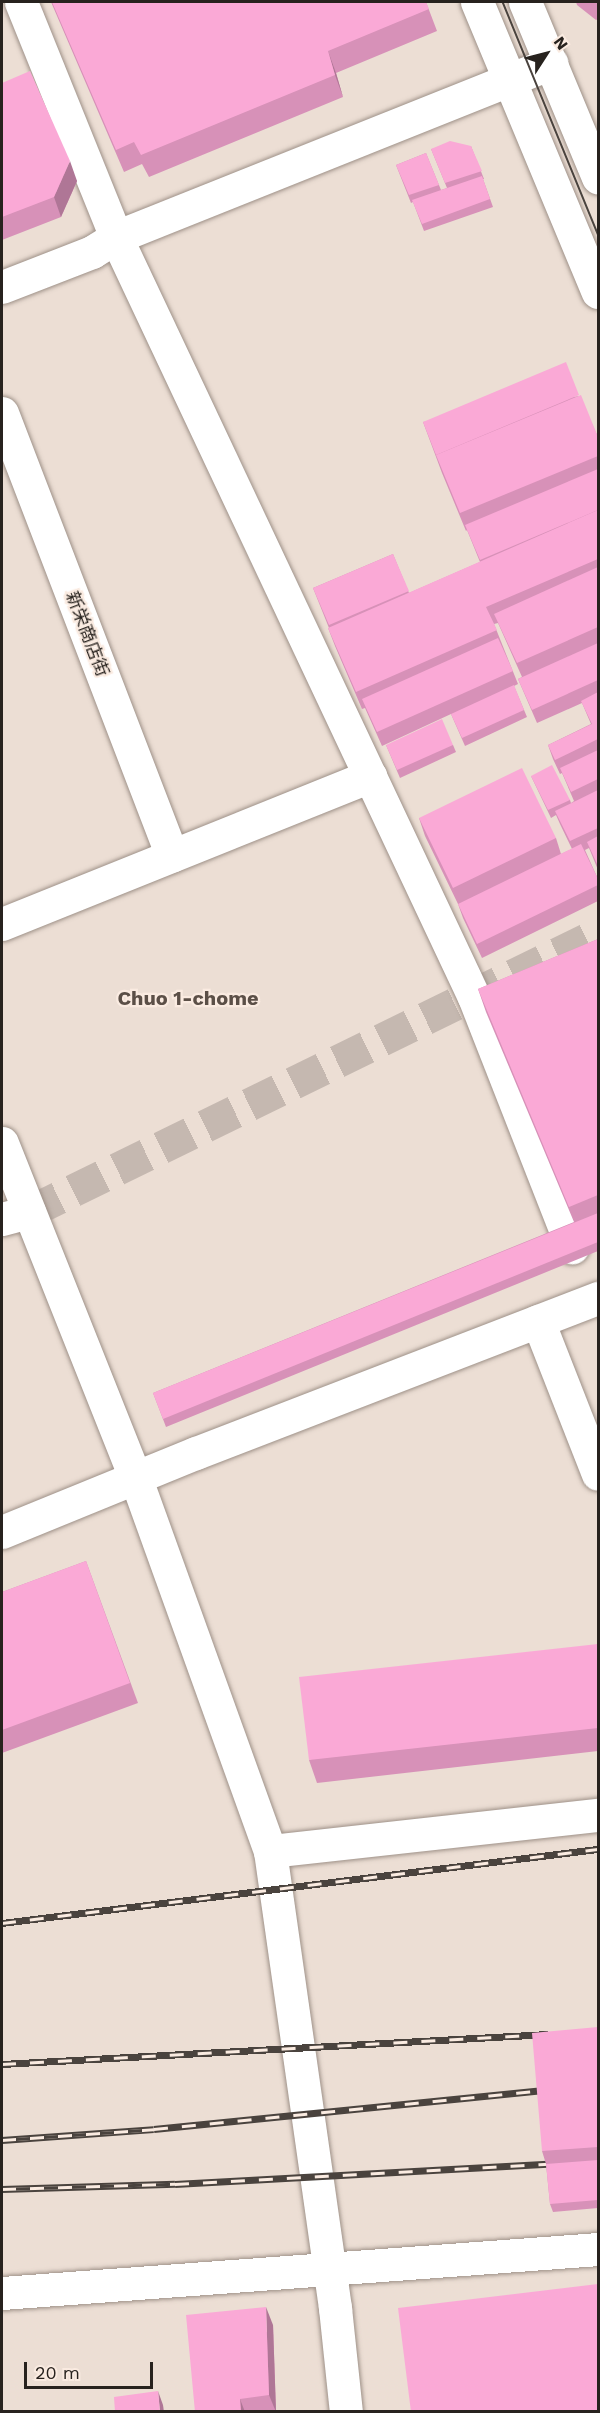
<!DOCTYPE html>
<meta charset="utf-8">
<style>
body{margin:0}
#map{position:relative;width:600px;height:2413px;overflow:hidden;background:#ecded4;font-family:"Work Sans","Noto Sans JP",sans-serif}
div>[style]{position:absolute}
.street-tunnel>*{height:33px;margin-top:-16.5px;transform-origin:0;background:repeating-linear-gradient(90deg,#c5b8b0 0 33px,transparent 0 49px)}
.roads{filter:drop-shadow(0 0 2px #9e9188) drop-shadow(0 0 2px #9e9188)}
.street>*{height:33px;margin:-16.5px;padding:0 16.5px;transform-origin:16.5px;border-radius:16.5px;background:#fff}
.secondary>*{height:33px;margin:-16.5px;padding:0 16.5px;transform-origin:16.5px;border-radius:16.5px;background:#fff}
.tram>*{height:1.5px;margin:-0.75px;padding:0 0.75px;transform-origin:0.75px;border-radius:0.75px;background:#4a433e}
.rail>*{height:7px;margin-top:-3.5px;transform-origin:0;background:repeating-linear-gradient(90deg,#faebe1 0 14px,#4a433e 0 28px);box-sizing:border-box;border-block:2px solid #4a433e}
.wall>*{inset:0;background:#d791b8}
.shaded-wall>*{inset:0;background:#af7696}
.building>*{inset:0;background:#faa9d6}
span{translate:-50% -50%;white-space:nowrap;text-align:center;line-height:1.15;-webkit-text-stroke:4.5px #faebe1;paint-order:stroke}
.street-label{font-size:18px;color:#27221e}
.neighbourhood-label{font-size:20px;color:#5b4f47;font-weight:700}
.frame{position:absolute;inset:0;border:3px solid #27221e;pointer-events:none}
.north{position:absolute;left:516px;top:24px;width:60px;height:60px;-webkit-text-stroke:4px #faebe1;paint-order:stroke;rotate:54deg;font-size:16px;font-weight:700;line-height:24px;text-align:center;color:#27221e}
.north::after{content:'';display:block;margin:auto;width:21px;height:27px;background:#27221e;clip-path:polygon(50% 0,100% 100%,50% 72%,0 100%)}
.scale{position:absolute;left:24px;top:2362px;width:129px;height:27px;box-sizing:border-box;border:3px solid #27221e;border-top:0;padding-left:8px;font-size:18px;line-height:21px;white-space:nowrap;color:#27221e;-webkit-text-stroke:4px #faebe1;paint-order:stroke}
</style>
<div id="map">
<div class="street-tunnel">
<i style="left:29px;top:1212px;width:633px;rotate:-26.04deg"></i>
</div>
<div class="roads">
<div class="street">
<i style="left:21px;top:2px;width:253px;rotate:68deg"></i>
<i style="left:116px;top:237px;width:840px;rotate:64.78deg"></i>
<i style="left:474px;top:997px;width:269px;rotate:68.6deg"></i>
<i style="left:2px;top:287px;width:97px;rotate:-21.3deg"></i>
<i style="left:92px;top:252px;width:28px;rotate:-32deg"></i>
<i style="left:116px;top:237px;width:469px;rotate:-21.8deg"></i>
<i style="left:2px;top:413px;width:474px;rotate:69deg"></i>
<i style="left:2px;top:924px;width:397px;rotate:-21.9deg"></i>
<i style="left:2px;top:1143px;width:362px;rotate:68.3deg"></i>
<i style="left:2px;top:1219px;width:28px;rotate:-15deg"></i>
<i style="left:538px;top:1321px;width:164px;rotate:68.6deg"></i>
<i style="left:270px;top:1851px;width:330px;rotate:-6.3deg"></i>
</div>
<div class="secondary">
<i style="left:477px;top:2px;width:314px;rotate:67.4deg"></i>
<i style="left:525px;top:2px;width:190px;rotate:67.4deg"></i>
<i style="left:136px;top:1479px;width:395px;rotate:70.2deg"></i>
<i style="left:270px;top:1851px;width:462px;rotate:81.9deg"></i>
<i style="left:335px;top:2308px;width:105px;rotate:84deg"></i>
<i style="left:2px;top:1532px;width:209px;rotate:-22.2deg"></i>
<i style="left:196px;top:1453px;width:431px;rotate:-21.1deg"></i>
<i style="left:2px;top:2293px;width:598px;rotate:-4.22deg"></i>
</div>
</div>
<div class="tram">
<i style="left:503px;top:2px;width:251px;rotate:67.7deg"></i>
</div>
<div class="rail">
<i style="left:2px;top:1923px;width:601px;rotate:-7.08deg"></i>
<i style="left:2px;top:2064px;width:547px;rotate:-3.14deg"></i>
<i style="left:2px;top:2140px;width:152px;rotate:-4.1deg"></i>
<i style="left:154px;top:2129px;width:402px;rotate:-5.7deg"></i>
<i style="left:2px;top:2189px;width:173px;rotate:-1.7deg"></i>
<i style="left:175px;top:2184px;width:424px;rotate:-3.1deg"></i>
</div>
<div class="wall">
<i style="clip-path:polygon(51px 2px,426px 2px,437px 31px,336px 73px,343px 97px,149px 177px,142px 164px,124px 172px)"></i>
<i style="clip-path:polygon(576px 2px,598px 2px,598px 19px,596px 20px,577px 5px)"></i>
<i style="clip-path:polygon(2px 83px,77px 181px,61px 217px,2px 240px)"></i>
<i style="clip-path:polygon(471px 146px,484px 179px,483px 179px,493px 207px,424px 231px,413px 202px,411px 203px,396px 165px,426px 153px,441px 190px,447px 188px,431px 149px)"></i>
<i style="clip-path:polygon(579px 396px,598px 437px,598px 870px,589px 848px,585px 850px,598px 879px,598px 901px,482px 958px,463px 918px,458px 904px,425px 836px,419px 818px,556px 838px,561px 854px,572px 849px,560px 824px,556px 815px,551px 818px,531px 776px,570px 800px,571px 803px,574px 801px,562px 773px,560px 774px,553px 759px,548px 745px,591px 724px,582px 703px,537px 723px,518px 679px,522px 677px,498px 623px,494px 624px,518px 684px,514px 686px,527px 717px,465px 746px,451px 714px,382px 746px,365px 708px,362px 709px,335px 646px,328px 628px,329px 628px,313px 588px,393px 554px,409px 593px,480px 562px,467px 530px,466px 531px,442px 473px,423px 422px)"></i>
<i style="clip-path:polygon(386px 745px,453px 745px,456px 752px,400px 778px)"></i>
<i style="clip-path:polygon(598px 939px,598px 1251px,166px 1427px,153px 1393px,574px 1222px,486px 1012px,478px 989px)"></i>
<i style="clip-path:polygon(86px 1561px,138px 1703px,2px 1753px,2px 1592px)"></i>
<i style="clip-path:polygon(598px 1644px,598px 1751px,317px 1783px,309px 1760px)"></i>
<i style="clip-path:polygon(598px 2027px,598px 2208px,553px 2212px,550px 2204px,546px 2164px,542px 2151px)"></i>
<i style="clip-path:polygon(273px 2325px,276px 2412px,195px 2412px)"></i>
</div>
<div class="shaded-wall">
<i style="clip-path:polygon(328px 51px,336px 73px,343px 97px,335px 75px)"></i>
<i style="clip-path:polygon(70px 161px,77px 181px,61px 217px,54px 197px)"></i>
<i style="clip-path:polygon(266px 2307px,273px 2325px,276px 2412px,269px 2395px)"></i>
<i style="clip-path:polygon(158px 2391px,163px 2405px,164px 2412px,160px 2412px)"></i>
<i style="clip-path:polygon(240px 2399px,245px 2412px,241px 2412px)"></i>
</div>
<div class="building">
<i style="clip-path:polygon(52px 2px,426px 2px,429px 9px,328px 51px,335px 75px,141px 155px,134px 142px,116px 150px)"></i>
<i style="clip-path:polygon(30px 71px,70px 161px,54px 197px,2px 217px,2px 83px)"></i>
<i style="clip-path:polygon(450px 141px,471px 146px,482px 171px,445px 183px,431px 149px)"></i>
<i style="clip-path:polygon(426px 153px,439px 185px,409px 195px,396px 165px)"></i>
<i style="clip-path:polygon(482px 176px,490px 199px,422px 224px,412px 200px)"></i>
<i style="clip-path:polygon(566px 362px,579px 395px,436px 455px,423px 422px)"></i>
<i style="clip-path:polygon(581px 395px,598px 437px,598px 456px,460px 513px,436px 455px)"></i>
<i style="clip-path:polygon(598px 469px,598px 510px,480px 560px,465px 525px)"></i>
<i style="clip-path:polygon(598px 510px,598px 559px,486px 607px,497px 630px,356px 692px,328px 628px)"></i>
<i style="clip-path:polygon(393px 554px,409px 591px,329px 625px,313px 588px)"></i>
<i style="clip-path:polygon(598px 567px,598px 627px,517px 663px,494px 614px)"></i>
<i style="clip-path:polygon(498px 638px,513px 671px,377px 732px,362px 699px)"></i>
<i style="clip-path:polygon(598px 643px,598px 680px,532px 710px,518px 679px)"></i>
<i style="clip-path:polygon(514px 685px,524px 710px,462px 738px,451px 714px)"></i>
<i style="clip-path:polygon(598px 692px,598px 739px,555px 760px,548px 745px,592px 724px,581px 701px)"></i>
<i style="clip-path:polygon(442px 719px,453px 745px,397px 770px,386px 745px)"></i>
<i style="clip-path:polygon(598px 750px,598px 779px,571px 792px,560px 768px)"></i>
<i style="clip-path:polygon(552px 765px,570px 800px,548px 810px,531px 776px)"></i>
<i style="clip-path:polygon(522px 768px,556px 838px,453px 888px,419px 818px)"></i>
<i style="clip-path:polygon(598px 790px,598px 828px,570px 841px,555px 811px)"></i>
<i style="clip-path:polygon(598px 836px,598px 866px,587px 842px)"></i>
<i style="clip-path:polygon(581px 844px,598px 879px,598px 885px,477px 944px,458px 904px)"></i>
<i style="clip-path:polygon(598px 939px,598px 1195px,569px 1207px,478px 989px)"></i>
<i style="clip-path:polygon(598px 1213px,598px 1242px,163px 1419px,153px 1393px)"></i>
<i style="clip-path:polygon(86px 1561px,130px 1683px,2px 1730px,2px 1592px)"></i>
<i style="clip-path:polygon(598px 1644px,598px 1728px,309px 1760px,299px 1677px)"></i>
<i style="clip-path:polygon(598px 2027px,598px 2147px,542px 2151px,532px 2033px)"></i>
<i style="clip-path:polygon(598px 2160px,598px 2200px,550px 2204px,546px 2164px)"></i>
<i style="clip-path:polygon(598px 2284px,598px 2412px,411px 2412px,398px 2308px)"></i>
<i style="clip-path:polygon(266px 2307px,269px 2395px,240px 2399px,241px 2412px,195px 2412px,186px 2315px)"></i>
<i style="clip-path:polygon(158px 2391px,160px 2412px,115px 2412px,114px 2397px)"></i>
</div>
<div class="street-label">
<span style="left:87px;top:634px;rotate:69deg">新栄商店街</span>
</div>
<div class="neighbourhood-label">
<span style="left:188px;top:998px">Chuo 1-chome</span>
</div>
<div class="frame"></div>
<div class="north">N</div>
<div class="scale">20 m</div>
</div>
